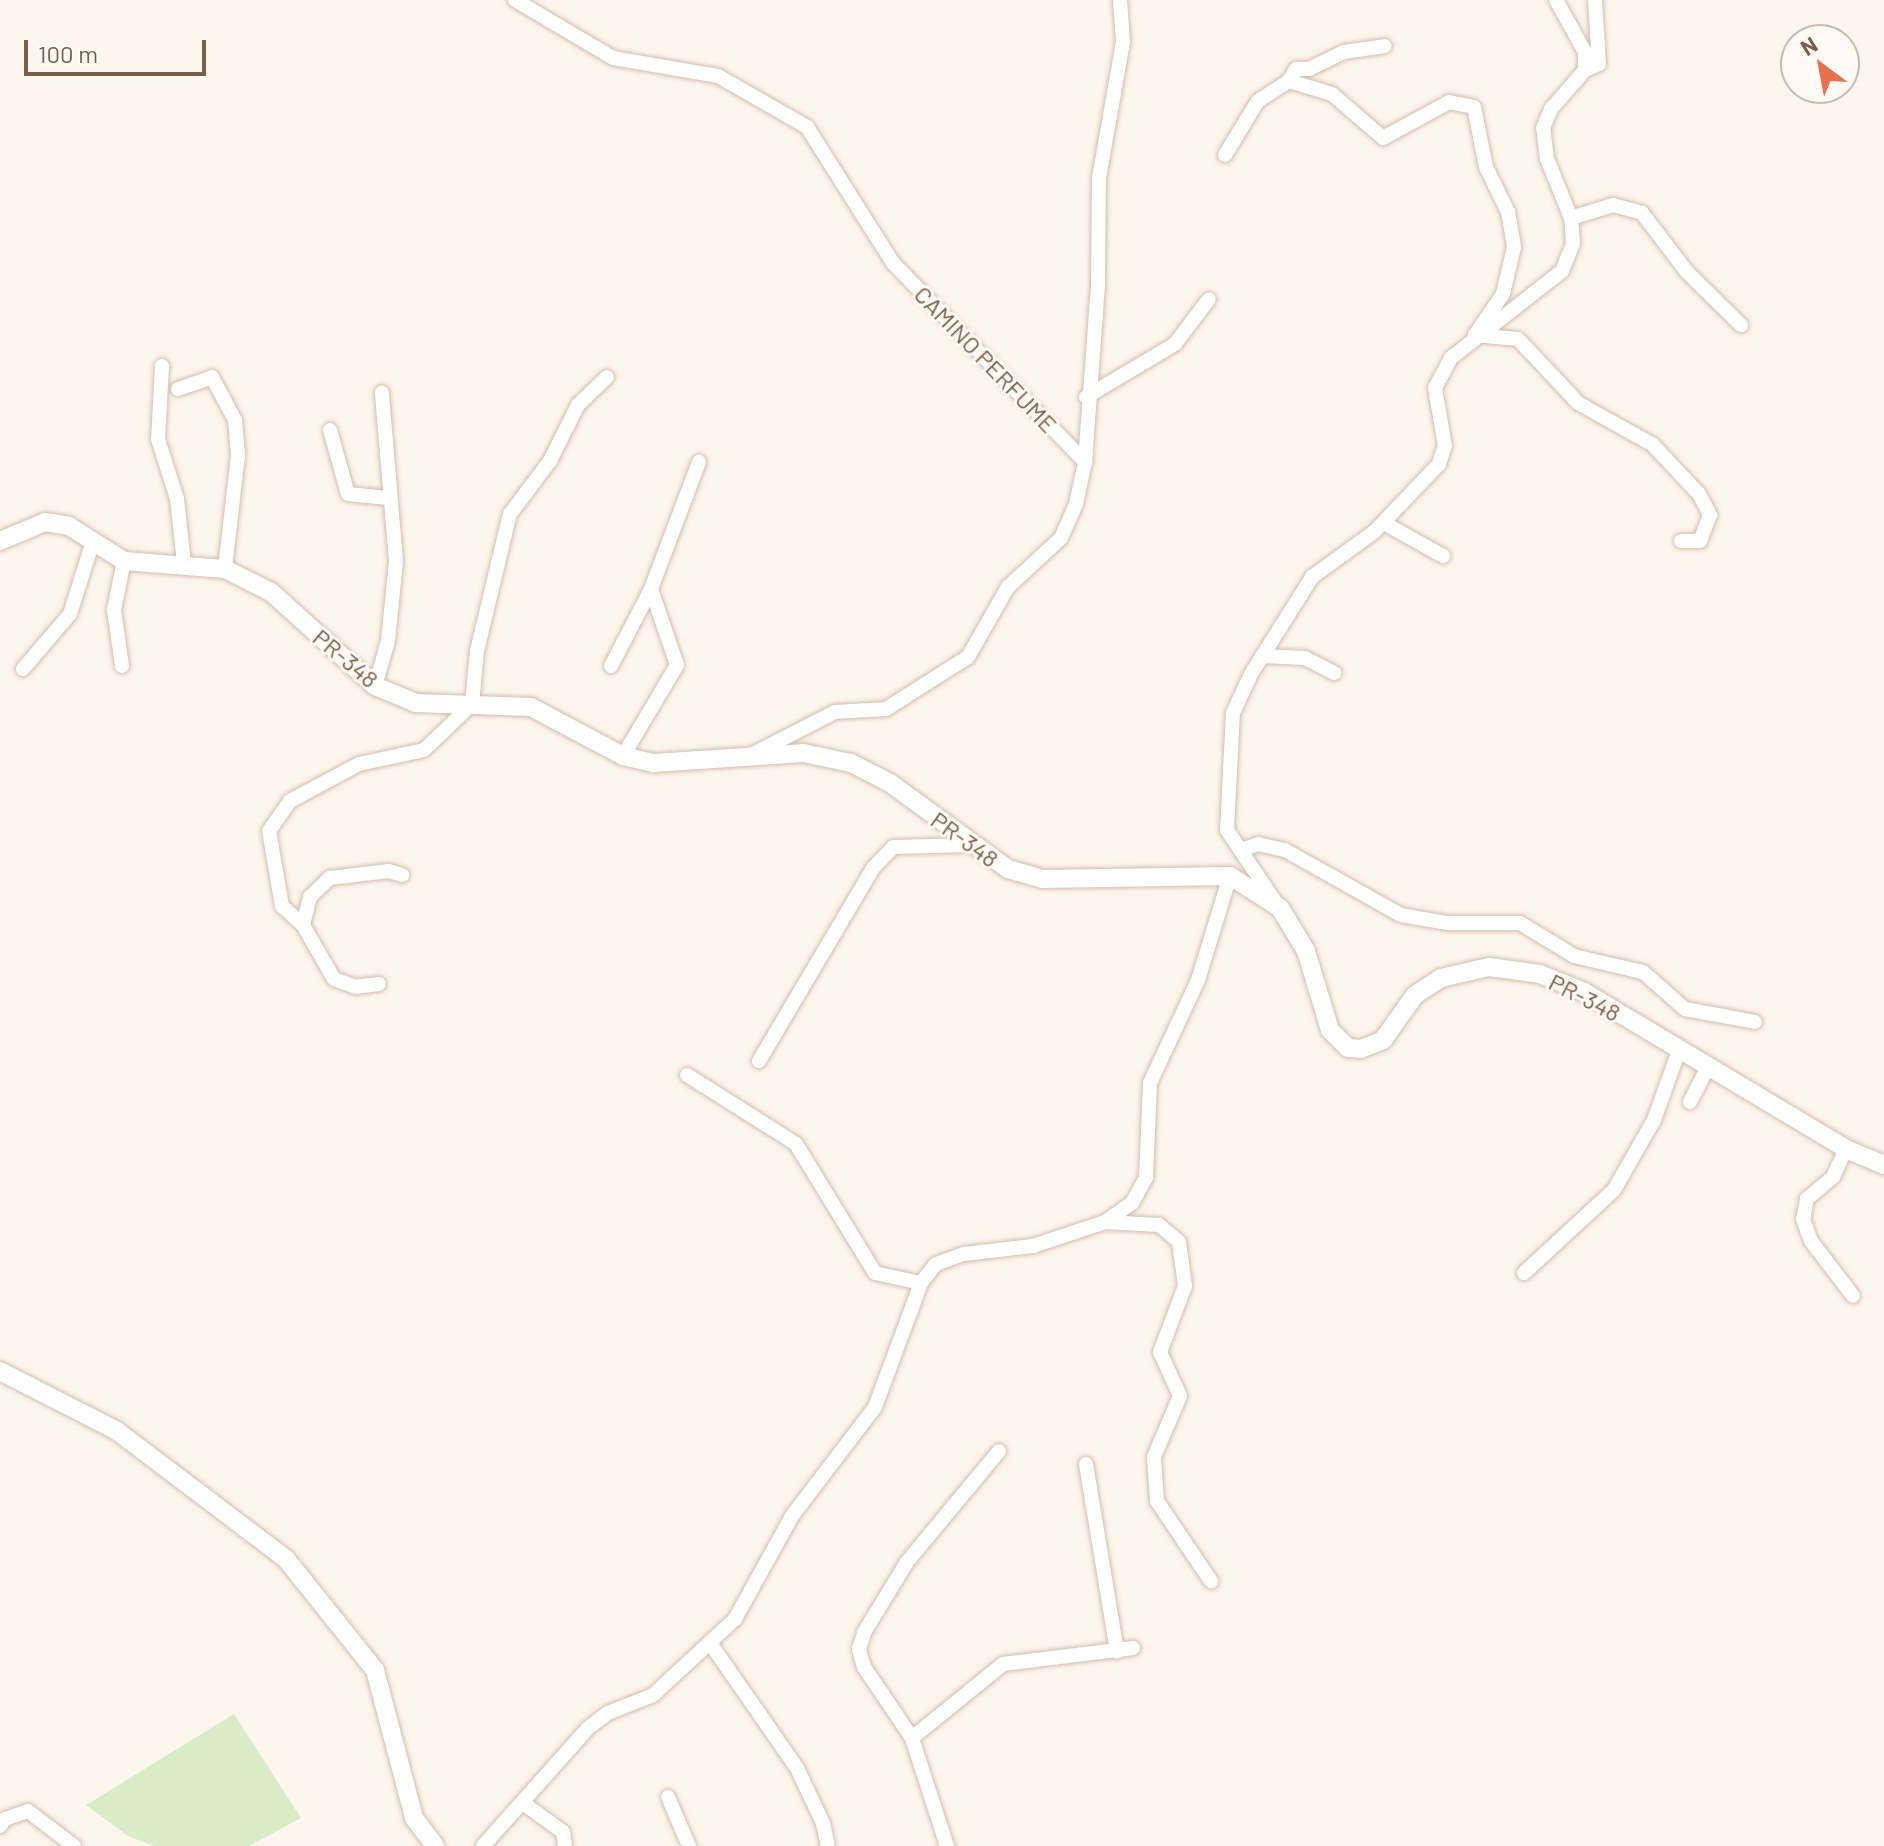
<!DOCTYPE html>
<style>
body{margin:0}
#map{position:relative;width:1884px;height:1846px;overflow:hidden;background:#fdf6ec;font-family:Barlow,sans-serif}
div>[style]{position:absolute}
.green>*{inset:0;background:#d8ecc9}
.roads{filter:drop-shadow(0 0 2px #d1beb0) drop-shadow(0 0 2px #d1beb0)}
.street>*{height:14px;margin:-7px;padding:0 7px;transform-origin:7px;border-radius:7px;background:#fff}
.secondary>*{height:18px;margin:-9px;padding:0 9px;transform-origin:9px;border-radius:9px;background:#fff}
span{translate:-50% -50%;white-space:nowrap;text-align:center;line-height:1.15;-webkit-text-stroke:6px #fffaf3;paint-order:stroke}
.street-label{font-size:24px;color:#7a5c4d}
.north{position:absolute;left:1780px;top:24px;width:80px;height:80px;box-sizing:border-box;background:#fffaf3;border:2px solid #cabbb1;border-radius:50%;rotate:328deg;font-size:22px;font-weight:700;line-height:32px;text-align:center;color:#7a5c4d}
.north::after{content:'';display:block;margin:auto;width:28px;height:36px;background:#e76f51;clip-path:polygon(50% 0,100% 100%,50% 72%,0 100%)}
.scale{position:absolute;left:24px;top:40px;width:182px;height:36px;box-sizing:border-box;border:4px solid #7a5c4d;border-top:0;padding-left:10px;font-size:24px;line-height:28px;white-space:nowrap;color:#7a5c4d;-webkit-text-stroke:6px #fffaf3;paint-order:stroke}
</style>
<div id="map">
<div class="green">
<i style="clip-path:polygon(234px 1714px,301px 1818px,249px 1846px,154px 1846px,128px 1836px,86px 1805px)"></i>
</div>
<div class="roads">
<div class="street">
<i style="left:515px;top:0;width:114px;rotate:30.6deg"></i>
<i style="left:613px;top:58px;width:107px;rotate:9.7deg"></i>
<i style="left:718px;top:76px;width:103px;rotate:29.8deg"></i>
<i style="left:807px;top:127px;width:161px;rotate:57.7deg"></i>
<i style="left:893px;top:263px;width:277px;rotate:46deg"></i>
<i style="left:1585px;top:70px;width:15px;rotate:-23deg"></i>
<i style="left:1599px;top:64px;width:64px;rotate:-93.6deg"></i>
<i style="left:1289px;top:81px;width:14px;rotate:-60deg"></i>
<i style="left:1296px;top:69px;width:13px"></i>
<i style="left:1309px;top:69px;width:39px;rotate:-26deg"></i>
<i style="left:1344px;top:52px;width:41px;rotate:-8.3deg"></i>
<i style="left:1225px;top:155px;width:63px;rotate:-58.6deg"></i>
<i style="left:1258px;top:101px;width:37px;rotate:-33deg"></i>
<i style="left:1289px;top:81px;width:45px;rotate:16.8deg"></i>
<i style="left:1332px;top:94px;width:67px;rotate:40.8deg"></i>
<i style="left:1383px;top:138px;width:75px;rotate:-28.6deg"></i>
<i style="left:1449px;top:102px;width:25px;rotate:11deg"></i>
<i style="left:1474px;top:107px;width:61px;rotate:78.7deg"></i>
<i style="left:1486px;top:167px;width:50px;rotate:63.9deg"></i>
<i style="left:1508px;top:212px;width:36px;rotate:80deg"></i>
<i style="left:1514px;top:247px;width:48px;rotate:103.2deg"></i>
<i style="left:1503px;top:294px;width:50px;rotate:124.3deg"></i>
<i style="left:1475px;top:335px;width:43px;rotate:5.3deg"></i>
<i style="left:1518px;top:339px;width:88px;rotate:46.8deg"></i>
<i style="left:1578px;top:403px;width:86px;rotate:29.2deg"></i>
<i style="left:1653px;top:445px;width:67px;rotate:46.8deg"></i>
<i style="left:1699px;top:494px;width:24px;rotate:62deg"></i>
<i style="left:1710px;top:515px;width:28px;rotate:111deg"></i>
<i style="left:1700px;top:541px;width:19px;rotate:180deg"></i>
<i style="left:1571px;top:218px;width:44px;rotate:-17.2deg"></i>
<i style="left:1613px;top:205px;width:30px;rotate:15deg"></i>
<i style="left:1642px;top:213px;width:74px;rotate:52.7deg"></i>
<i style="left:1687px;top:272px;width:76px;rotate:44.5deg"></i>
<i style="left:162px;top:366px;width:73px;rotate:93.1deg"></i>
<i style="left:158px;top:439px;width:63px;rotate:72.4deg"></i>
<i style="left:177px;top:499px;width:64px;rotate:83.8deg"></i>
<i style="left:178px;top:389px;width:36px;rotate:-19deg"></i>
<i style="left:212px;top:377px;width:49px;rotate:61.9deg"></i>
<i style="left:235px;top:420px;width:35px;rotate:85deg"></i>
<i style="left:238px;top:455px;width:115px;rotate:96.5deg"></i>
<i style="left:1086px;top:397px;width:104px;rotate:-30.8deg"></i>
<i style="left:1175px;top:344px;width:56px;rotate:-52.9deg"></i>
<i style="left:330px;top:430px;width:66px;rotate:74.3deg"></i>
<i style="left:348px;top:494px;width:40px;rotate:5.7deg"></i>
<i style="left:1384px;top:523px;width:68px;rotate:29.2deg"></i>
<i style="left:1262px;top:656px;width:43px;rotate:2.7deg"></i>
<i style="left:1305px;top:658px;width:33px;rotate:27deg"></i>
<i style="left:122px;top:666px;width:57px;rotate:-98.1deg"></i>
<i style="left:114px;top:610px;width:50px;rotate:-78.5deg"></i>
<i style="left:611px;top:666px;width:87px;rotate:-62.5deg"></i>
<i style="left:23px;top:669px;width:72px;rotate:-49.5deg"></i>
<i style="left:70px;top:614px;width:77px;rotate:-72.5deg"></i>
<i style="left:375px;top:686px;width:47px;rotate:-73.9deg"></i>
<i style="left:388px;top:641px;width:80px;rotate:-84.3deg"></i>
<i style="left:396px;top:561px;width:169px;rotate:-94.8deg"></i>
<i style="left:753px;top:754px;width:92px;rotate:-27.1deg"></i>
<i style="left:835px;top:712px;width:51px;rotate:-3.4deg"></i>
<i style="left:886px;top:709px;width:97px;rotate:-32.4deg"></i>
<i style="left:968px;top:657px;width:81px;rotate:-60.3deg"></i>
<i style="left:1008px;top:587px;width:72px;rotate:-42.8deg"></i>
<i style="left:1061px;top:538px;width:37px;rotate:-66deg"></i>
<i style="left:1076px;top:504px;width:43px;rotate:-77.9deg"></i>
<i style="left:1085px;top:462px;width:175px;rotate:-85.8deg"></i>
<i style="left:1098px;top:287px;width:109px;rotate:-89.5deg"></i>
<i style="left:1099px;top:178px;width:138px;rotate:-80deg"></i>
<i style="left:1123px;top:42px;width:42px;rotate:-94.1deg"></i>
<i style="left:623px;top:756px;width:106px;rotate:-59.3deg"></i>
<i style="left:677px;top:665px;width:80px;rotate:-108.9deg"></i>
<i style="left:651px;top:589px;width:136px;rotate:-69.3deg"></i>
<i style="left:1241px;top:850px;width:18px;rotate:-19deg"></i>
<i style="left:1258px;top:844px;width:28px;rotate:13deg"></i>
<i style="left:1285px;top:850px;width:133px;rotate:29.3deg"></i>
<i style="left:1401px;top:915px;width:47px;rotate:9.9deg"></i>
<i style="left:1447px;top:923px;width:73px"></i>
<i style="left:1520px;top:923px;width:63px;rotate:31.4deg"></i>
<i style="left:1574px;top:956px;width:71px;rotate:13.1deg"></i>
<i style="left:1643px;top:972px;width:56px;rotate:41.4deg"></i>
<i style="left:1685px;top:1009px;width:71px;rotate:10.5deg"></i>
<i style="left:1274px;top:900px;width:84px;rotate:-123.9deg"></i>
<i style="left:1227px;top:830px;width:117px;rotate:-87.1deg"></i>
<i style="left:1233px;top:713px;width:43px;rotate:-65.2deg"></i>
<i style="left:1251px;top:674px;width:115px;rotate:-57.8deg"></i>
<i style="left:1312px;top:577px;width:77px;rotate:-36deg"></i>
<i style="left:1374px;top:532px;width:94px;rotate:-46.3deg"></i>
<i style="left:1439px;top:464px;width:19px;rotate:-72deg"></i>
<i style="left:1445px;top:446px;width:59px;rotate:-99.8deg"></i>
<i style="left:1435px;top:388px;width:34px;rotate:-62deg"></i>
<i style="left:1451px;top:358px;width:141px;rotate:-38.1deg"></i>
<i style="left:1562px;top:271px;width:29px;rotate:-68deg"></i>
<i style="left:1573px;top:244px;width:26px;rotate:-94deg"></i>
<i style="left:1571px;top:218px;width:64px;rotate:-112.1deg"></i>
<i style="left:1547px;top:159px;width:31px;rotate:-97deg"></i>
<i style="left:1543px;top:128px;width:21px;rotate:-67deg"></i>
<i style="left:1551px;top:109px;width:52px;rotate:-48.9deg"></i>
<i style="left:1585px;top:70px;width:18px;rotate:-90deg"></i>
<i style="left:1585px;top:52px;width:60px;rotate:-119.1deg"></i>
<i style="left:303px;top:925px;width:29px;rotate:-76deg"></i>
<i style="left:310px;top:897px;width:28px;rotate:-44deg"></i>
<i style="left:330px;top:878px;width:59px;rotate:-6.8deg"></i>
<i style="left:389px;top:871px;width:14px;rotate:17deg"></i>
<i style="left:379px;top:984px;width:23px;rotate:173deg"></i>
<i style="left:356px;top:987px;width:23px;rotate:-160deg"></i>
<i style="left:334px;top:979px;width:62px;rotate:-119.9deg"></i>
<i style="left:303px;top:925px;width:28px;rotate:-138deg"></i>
<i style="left:282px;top:906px;width:76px;rotate:-99.8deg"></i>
<i style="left:269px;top:831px;width:37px;rotate:-55deg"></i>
<i style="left:290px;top:801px;width:78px;rotate:-28.2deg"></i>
<i style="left:359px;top:764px;width:66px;rotate:-12.2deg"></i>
<i style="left:424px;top:750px;width:66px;rotate:-43.8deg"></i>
<i style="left:472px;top:704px;width:53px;rotate:-84.6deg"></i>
<i style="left:477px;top:651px;width:141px;rotate:-76.5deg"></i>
<i style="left:510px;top:514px;width:66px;rotate:-53deg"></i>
<i style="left:550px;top:461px;width:63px;rotate:-63.4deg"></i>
<i style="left:578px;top:405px;width:40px;rotate:-44deg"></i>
<i style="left:759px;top:1061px;width:224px;rotate:-59.4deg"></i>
<i style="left:873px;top:868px;width:29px;rotate:-46deg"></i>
<i style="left:893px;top:847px;width:78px;rotate:-1.5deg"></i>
<i style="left:687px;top:1075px;width:129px;rotate:32.3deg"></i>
<i style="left:796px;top:1144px;width:151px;rotate:58.5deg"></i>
<i style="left:875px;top:1273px;width:47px;rotate:12.3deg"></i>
<i style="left:1690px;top:1102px;width:39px;rotate:-63deg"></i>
<i style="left:1846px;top:1149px;width:31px;rotate:115deg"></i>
<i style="left:1833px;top:1177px;width:34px;rotate:140deg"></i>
<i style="left:1807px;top:1199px;width:20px;rotate:101deg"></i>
<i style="left:1803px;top:1219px;width:23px;rotate:70deg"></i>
<i style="left:1811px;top:1241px;width:69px;rotate:52.6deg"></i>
<i style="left:1105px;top:1222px;width:54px;rotate:3.2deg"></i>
<i style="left:1159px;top:1225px;width:26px;rotate:40deg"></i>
<i style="left:1179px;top:1242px;width:44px;rotate:82.2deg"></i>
<i style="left:1185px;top:1286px;width:71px;rotate:110.7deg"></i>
<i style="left:1160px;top:1352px;width:48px;rotate:65.6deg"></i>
<i style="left:1180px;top:1396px;width:66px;rotate:113.1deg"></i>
<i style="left:1154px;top:1457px;width:44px;rotate:86.1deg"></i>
<i style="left:1157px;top:1501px;width:97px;rotate:56deg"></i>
<i style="left:1524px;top:1273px;width:122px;rotate:-42.7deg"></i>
<i style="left:1614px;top:1190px;width:81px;rotate:-60.3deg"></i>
<i style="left:1654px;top:1120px;width:74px;rotate:-70.3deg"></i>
<i style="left:1086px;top:1464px;width:190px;rotate:80.6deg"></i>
<i style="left:710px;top:1643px;width:152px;rotate:55.2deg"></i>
<i style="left:797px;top:1768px;width:61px;rotate:64.7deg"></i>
<i style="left:823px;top:1823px;width:24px;rotate:78deg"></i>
<i style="left:912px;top:1738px;width:117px;rotate:-39.1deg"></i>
<i style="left:1003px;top:1664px;width:131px;rotate:-7deg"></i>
<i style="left:668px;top:1797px;width:53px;rotate:66.8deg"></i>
<i style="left:523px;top:1803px;width:49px;rotate:35.9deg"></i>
<i style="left:563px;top:1832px;width:14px;rotate:82deg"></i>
<i style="left:0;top:1826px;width:9px;rotate:-54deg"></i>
<i style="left:5px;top:1819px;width:24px;rotate:-19deg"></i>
<i style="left:28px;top:1811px;width:58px;rotate:37.3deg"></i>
<i style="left:483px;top:1846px;width:158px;rotate:-48.3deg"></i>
<i style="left:588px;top:1728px;width:25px;rotate:-37deg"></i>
<i style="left:608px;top:1713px;width:48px;rotate:-21.8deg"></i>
<i style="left:653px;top:1695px;width:112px;rotate:-42.8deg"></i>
<i style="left:735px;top:1619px;width:118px;rotate:-61deg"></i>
<i style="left:792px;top:1516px;width:137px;rotate:-52.7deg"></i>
<i style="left:875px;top:1407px;width:132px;rotate:-69.6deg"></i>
<i style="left:921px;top:1283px;width:24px;rotate:-52deg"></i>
<i style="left:936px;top:1264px;width:30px;rotate:-20deg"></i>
<i style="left:964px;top:1254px;width:69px;rotate:-6.6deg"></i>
<i style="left:1033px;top:1246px;width:76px;rotate:-18.4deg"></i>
<i style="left:1105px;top:1222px;width:33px;rotate:-35deg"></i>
<i style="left:1132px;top:1203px;width:29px;rotate:-61deg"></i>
<i style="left:1146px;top:1178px;width:95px;rotate:-87.6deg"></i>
<i style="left:1150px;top:1083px;width:114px;rotate:-65deg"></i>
<i style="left:1198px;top:980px;width:109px;rotate:-72.9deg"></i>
<i style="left:947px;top:1846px;width:114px;rotate:-108deg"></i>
<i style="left:912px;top:1738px;width:86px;rotate:-124.1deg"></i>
<i style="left:864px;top:1667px;width:19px;rotate:-106deg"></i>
<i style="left:859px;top:1649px;width:19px;rotate:-72deg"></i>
<i style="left:865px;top:1631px;width:81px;rotate:-58.7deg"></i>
<i style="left:907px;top:1562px;width:144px;rotate:-50.3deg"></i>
</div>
<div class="secondary">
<i style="left:0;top:541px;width:49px;rotate:-22.9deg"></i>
<i style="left:45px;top:522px;width:24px;rotate:9deg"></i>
<i style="left:69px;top:526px;width:65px;rotate:32.5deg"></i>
<i style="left:124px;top:561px;width:101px;rotate:4.5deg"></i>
<i style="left:225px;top:569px;width:51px;rotate:26.6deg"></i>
<i style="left:271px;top:592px;width:140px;rotate:42.1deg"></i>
<i style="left:375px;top:686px;width:44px;rotate:22.5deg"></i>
<i style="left:416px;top:703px;width:115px;rotate:2deg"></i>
<i style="left:531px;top:707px;width:104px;rotate:28deg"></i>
<i style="left:623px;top:756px;width:32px;rotate:13deg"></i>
<i style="left:654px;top:763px;width:149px;rotate:-3.8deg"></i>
<i style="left:803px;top:753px;width:49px;rotate:11.8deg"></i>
<i style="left:851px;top:763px;width:44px;rotate:27.1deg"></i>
<i style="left:890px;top:783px;width:146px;rotate:36.1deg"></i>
<i style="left:1008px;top:869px;width:35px;rotate:16deg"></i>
<i style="left:1042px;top:879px;width:188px;rotate:-0.9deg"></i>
<i style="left:1230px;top:876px;width:59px;rotate:32.6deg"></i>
<i style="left:1280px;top:908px;width:50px;rotate:58.8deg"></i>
<i style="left:1306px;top:951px;width:83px;rotate:73.1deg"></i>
<i style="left:1330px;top:1030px;width:25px;rotate:45deg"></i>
<i style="left:1348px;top:1048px;width:13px;rotate:4deg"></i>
<i style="left:1361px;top:1049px;width:24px;rotate:-22deg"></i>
<i style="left:1383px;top:1040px;width:55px;rotate:-54.6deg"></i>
<i style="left:1415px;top:995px;width:31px;rotate:-33deg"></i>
<i style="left:1441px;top:978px;width:49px;rotate:-12.9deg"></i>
<i style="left:1489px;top:967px;width:51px;rotate:7.8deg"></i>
<i style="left:1540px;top:974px;width:48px;rotate:22.2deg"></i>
<i style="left:1584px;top:992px;width:305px;rotate:30.9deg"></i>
<i style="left:1846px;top:1149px;width:41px;rotate:22.8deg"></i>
<i style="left:0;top:1371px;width:131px;rotate:27.1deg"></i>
<i style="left:117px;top:1431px;width:212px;rotate:37.1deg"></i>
<i style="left:286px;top:1559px;width:142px;rotate:51.3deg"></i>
<i style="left:375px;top:1670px;width:153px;rotate:75.2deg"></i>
<i style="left:414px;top:1818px;width:35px;rotate:53deg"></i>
</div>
</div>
<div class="street-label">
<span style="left:986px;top:359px;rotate:46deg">CAMINO PERFUME</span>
<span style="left:346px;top:658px;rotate:40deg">PR-348</span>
<span style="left:965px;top:839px;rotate:36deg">PR-348</span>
<span style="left:1585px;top:997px;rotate:27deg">PR-348</span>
</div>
<div class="north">N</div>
<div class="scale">100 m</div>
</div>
